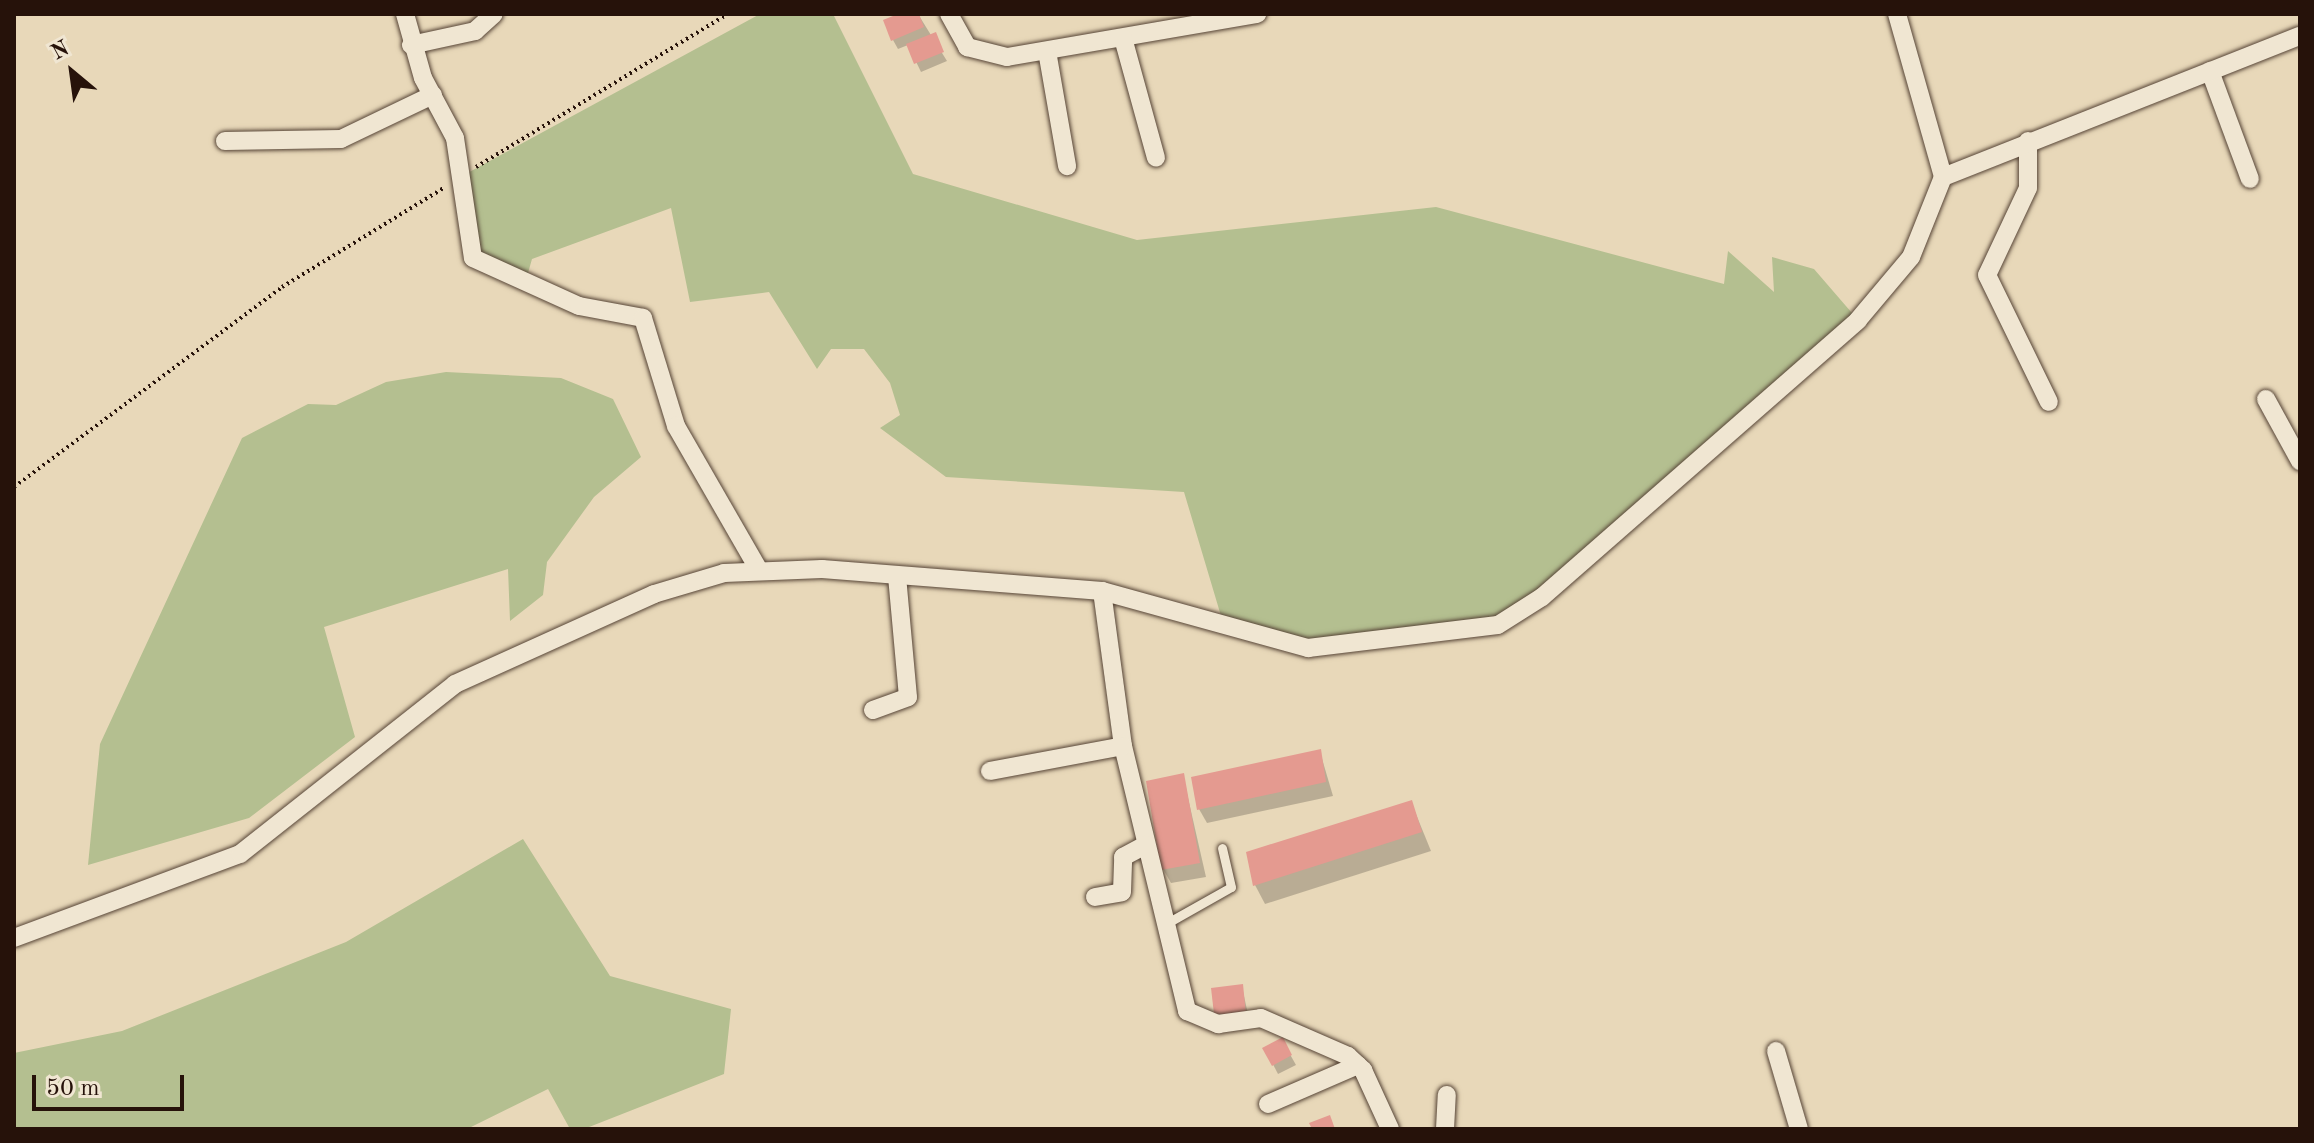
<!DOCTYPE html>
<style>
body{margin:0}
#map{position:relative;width:2314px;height:1143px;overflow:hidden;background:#e8d8b9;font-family:"Old Standard TT",serif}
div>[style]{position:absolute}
.green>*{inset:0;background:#b4bf90}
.shadow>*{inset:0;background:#0003}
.building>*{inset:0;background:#e49a90}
.path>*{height:4px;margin-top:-2px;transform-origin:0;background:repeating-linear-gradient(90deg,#26120a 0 2px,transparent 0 6px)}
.roads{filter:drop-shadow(0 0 2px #564436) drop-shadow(0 0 2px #564436)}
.lane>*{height:9px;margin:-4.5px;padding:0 4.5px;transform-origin:4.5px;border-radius:4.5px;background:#f0e6d2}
.street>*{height:18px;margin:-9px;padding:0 9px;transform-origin:9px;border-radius:9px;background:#f0e6d2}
span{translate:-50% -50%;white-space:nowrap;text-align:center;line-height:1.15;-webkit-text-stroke:6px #f0e6d2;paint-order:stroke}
.frame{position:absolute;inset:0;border:16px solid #26120a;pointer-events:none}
.north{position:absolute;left:32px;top:32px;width:80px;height:80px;-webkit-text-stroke:6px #f0e6d2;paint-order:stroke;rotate:331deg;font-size:22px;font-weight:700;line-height:32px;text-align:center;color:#26120a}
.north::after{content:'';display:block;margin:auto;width:28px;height:36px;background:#26120a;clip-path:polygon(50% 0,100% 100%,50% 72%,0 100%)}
.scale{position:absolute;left:32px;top:1075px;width:152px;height:36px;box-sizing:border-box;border:4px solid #26120a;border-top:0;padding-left:10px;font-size:24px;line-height:28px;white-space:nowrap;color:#26120a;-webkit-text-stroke:6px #f0e6d2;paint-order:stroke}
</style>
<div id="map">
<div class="green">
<i style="clip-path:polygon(760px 14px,833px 14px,913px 174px,1137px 240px,1436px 207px,1724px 284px,1728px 251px,1774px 292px,1772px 257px,1814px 269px,1858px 320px,1514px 618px,1332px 649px,1224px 626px,1184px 492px,946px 477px,880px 428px,900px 415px,890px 383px,864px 349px,831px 349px,817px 369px,769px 292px,690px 302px,671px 208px,532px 259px,526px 280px,473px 258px,462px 176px)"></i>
<i style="clip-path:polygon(446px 372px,561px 378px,613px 399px,641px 457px,594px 497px,547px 562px,543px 595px,510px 621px,508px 569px,324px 627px,355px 737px,249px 818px,88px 865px,100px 744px,242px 438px,308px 404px,336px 405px,386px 382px)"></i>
<i style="clip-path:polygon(523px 839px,610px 976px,731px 1009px,724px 1074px,584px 1129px,570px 1129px,548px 1089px,467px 1129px,14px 1129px,14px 1053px,122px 1031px,346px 942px)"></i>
</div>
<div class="shadow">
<i style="clip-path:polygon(903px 14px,918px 14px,947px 61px,921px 72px,908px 45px,898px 49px,893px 40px)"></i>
<i style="clip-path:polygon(1320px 752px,1333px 796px,1207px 823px,1199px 809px)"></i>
<i style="clip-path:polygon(1183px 776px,1206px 877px,1171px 883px,1163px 869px)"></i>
<i style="clip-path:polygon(1411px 802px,1431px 851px,1265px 904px,1255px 885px)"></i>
<i style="clip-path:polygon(1242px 987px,1250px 1023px,1221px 1022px,1216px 1013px)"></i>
<i style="clip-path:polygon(1282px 1040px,1296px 1065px,1278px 1074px,1265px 1049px)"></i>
</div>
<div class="building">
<i style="clip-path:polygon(898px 14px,919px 14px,924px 27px,891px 41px,883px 20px)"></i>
<i style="clip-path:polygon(936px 32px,944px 52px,914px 64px,906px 44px)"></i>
<i style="clip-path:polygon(1321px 749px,1326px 782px,1197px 810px,1191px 777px)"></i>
<i style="clip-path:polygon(1184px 773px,1200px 863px,1161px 870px,1146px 781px)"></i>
<i style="clip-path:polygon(1412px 800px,1422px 832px,1253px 886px,1246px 852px)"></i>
<i style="clip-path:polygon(1243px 984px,1246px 1015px,1214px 1014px,1211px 988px)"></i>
<i style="clip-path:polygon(1283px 1037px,1292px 1055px,1272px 1066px,1262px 1048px)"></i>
<i style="clip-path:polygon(1330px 1115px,1335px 1129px,1312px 1129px,1309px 1123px)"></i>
</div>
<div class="path">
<i style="left:476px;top:167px;width:295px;rotate:-31.3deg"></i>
<i style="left:14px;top:487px;width:334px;rotate:-36.7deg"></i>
<i style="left:282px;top:287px;width:191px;rotate:-31.5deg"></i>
</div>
<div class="roads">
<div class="lane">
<i style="left:1169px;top:922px;width:71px;rotate:-29.4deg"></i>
<i style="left:1231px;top:887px;width:40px;rotate:-103deg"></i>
</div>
<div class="street">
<i style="left:405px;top:14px;width:66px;rotate:74.3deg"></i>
<i style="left:423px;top:78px;width:68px;rotate:61.9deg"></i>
<i style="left:455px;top:138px;width:121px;rotate:81.5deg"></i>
<i style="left:473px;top:258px;width:116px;rotate:24.4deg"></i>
<i style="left:579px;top:306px;width:65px;rotate:10.6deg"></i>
<i style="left:643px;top:318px;width:113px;rotate:73deg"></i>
<i style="left:676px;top:426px;width:163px;rotate:60.1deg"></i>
<i style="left:949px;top:14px;width:38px;rotate:61deg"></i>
<i style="left:967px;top:47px;width:41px;rotate:14deg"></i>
<i style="left:1007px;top:57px;width:254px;rotate:-9.8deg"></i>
<i style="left:1897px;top:14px;width:169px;rotate:74.2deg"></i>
<i style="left:1123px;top:38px;width:124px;rotate:74.6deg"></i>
<i style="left:411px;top:45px;width:66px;rotate:-12.3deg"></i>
<i style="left:475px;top:31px;width:25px;rotate:-42deg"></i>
<i style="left:1047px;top:51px;width:117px;rotate:80.1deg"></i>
<i style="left:2210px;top:71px;width:115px;rotate:69.7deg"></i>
<i style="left:225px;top:141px;width:116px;rotate:-1deg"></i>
<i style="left:341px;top:139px;width:102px;rotate:-25.6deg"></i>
<i style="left:2028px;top:141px;width:47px;rotate:90deg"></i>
<i style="left:2028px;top:188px;width:96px;rotate:115.2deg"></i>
<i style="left:1987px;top:275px;width:141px;rotate:64deg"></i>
<i style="left:2266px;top:399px;width:71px;rotate:61.3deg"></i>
<i style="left:1102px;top:591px;width:156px;rotate:82.3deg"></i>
<i style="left:1123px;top:746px;width:273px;rotate:76.4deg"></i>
<i style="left:1187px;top:1011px;width:34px;rotate:23deg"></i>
<i style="left:1218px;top:1024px;width:43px;rotate:-7.9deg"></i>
<i style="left:1261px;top:1018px;width:95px;rotate:23.6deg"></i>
<i style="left:1348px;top:1056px;width:21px;rotate:43deg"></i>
<i style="left:1363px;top:1070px;width:65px;rotate:65.4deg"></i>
<i style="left:873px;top:710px;width:37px;rotate:-20deg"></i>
<i style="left:908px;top:697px;width:122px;rotate:-95.2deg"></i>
<i style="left:990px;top:771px;width:135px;rotate:-10.6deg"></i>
<i style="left:1095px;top:897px;width:27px;rotate:-10deg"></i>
<i style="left:1122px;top:892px;width:35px;rotate:-88deg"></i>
<i style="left:1123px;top:857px;width:26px;rotate:-28deg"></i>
<i style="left:14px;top:938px;width:241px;rotate:-20.4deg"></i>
<i style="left:240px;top:854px;width:274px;rotate:-38.3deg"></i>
<i style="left:455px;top:684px;width:218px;rotate:-24.3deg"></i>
<i style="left:654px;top:594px;width:73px;rotate:-16.7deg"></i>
<i style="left:724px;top:573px;width:98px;rotate:-2.3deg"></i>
<i style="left:822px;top:569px;width:281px;rotate:4.5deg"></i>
<i style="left:1102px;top:591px;width:214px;rotate:15.5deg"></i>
<i style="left:1308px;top:648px;width:191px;rotate:-6.9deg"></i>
<i style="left:1498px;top:625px;width:52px;rotate:-32.5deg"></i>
<i style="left:1542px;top:597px;width:420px;rotate:-41.2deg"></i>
<i style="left:1858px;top:320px;width:82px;rotate:-49.9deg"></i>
<i style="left:1911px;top:257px;width:86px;rotate:-68.2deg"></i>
<i style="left:1943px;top:177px;width:384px;rotate:-21.6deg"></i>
<i style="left:1776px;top:1051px;width:81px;rotate:73.6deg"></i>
<i style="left:1268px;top:1104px;width:98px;rotate:-23.4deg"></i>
<i style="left:1445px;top:1129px;width:34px;rotate:-87deg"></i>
</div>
</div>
<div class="frame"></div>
<div class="north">N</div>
<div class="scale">50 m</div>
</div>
